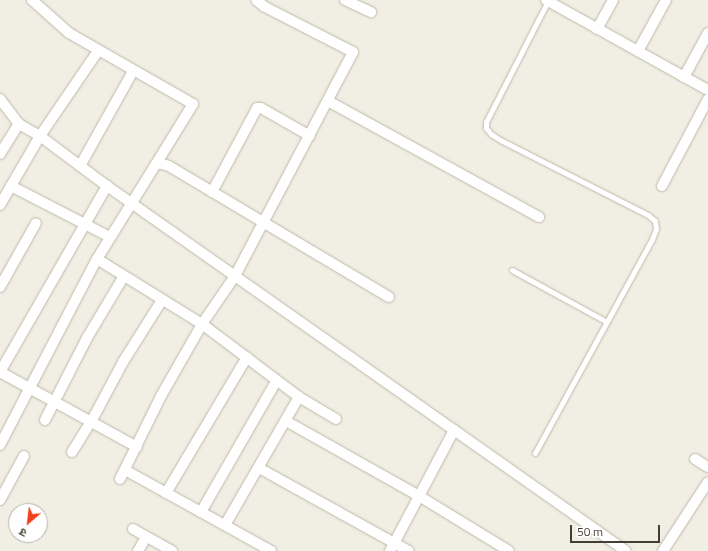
<!DOCTYPE html>
<meta charset="utf-8">
<style>
body{margin:0}
#map{position:relative;width:708px;height:551px;overflow:hidden;background:#f1eee4;font-family:"Titillium Web","Noto Sans Devanagari",sans-serif}
div>[style]{position:absolute}
.roads{filter:drop-shadow(0 0 1px #bfb8aa) drop-shadow(0 0 1px #bfb8aa)}
.service>*{height:5px;margin:-2.5px;padding:0 2.5px;transform-origin:2.5px;border-radius:2.5px;background:#fff}
.minor>*{height:10px;margin:-5px;padding:0 5px;transform-origin:5px;border-radius:5px;background:#fff}
span{translate:-50% -50%;white-space:nowrap;text-align:center;line-height:1.15;-webkit-text-stroke:3.5px #fff;paint-order:stroke}
.north{position:absolute;left:8px;top:503px;width:40px;height:40px;box-sizing:border-box;background:#fff;border:1px solid #b4b2ae;border-radius:50%;rotate:208deg;font-size:11px;font-weight:700;line-height:16px;text-align:center;color:#433e34}
.north::after{content:'';display:block;margin:auto;width:14px;height:18px;background:#f23e1a;clip-path:polygon(50% 0,100% 100%,50% 72%,0 100%)}
.scale{position:absolute;left:570px;top:525px;width:90px;height:18px;box-sizing:border-box;border:2px solid #433e34;border-top:0;padding-left:5px;font-size:12px;line-height:14px;white-space:nowrap;color:#433e34;-webkit-text-stroke:3px #fff;paint-order:stroke}
</style>
<div id="map">
<div class="roads">
<div class="service">
<i style="left:512px;top:270px;width:108px;rotate:28.7deg"></i>
<i style="left:535px;top:453px;width:244px;rotate:-61.3deg"></i>
<i style="left:652px;top:239px;width:11px;rotate:-68deg"></i>
<i style="left:656px;top:229px;width:8px;rotate:-97deg"></i>
<i style="left:655px;top:221px;width:9px;rotate:-139deg"></i>
<i style="left:648px;top:215px;width:164px;rotate:-153.1deg"></i>
<i style="left:502px;top:141px;width:13px;rotate:-148deg"></i>
<i style="left:491px;top:134px;width:8px;rotate:-130deg"></i>
<i style="left:486px;top:128px;width:6px;rotate:-90deg"></i>
<i style="left:486px;top:122px;width:136px;rotate:-62.9deg"></i>
</div>
<div class="minor">
<i style="left:32px;top:0;width:50px;rotate:41.7deg"></i>
<i style="left:69px;top:33px;width:143px;rotate:29.8deg"></i>
<i style="left:193px;top:104px;width:70px;rotate:121.7deg"></i>
<i style="left:345px;top:0;width:29px;rotate:25deg"></i>
<i style="left:546px;top:0;width:185px;rotate:29.1deg"></i>
<i style="left:597px;top:29px;width:33px;rotate:-61deg"></i>
<i style="left:638px;top:51px;width:58px;rotate:-61.2deg"></i>
<i style="left:684px;top:77px;width:50px;rotate:-61.4deg"></i>
<i style="left:0;top:99px;width:31px;rotate:53deg"></i>
<i style="left:19px;top:124px;width:24px;rotate:30deg"></i>
<i style="left:40px;top:136px;width:84px;rotate:36.7deg"></i>
<i style="left:107px;top:186px;width:634px;rotate:35.12deg"></i>
<i style="left:328px;top:101px;width:241px;rotate:28.8deg"></i>
<i style="left:0;top:154px;width:36px;rotate:-58deg"></i>
<i style="left:80px;top:166px;width:109px;rotate:-60.8deg"></i>
<i style="left:11px;top:186px;width:111px;rotate:27.3deg"></i>
<i style="left:662px;top:186px;width:98px;rotate:-62.1deg"></i>
<i style="left:212px;top:192px;width:95px;rotate:-61.8deg"></i>
<i style="left:257px;top:108px;width:4px"></i>
<i style="left:261px;top:108px;width:56px;rotate:29.7deg"></i>
<i style="left:0;top:205px;width:80px;rotate:-59.9deg"></i>
<i style="left:40px;top:136px;width:103px;rotate:-55.7deg"></i>
<i style="left:97px;top:259px;width:123px;rotate:31.8deg"></i>
<i style="left:202px;top:324px;width:121px;rotate:37deg"></i>
<i style="left:299px;top:397px;width:43px;rotate:30.7deg"></i>
<i style="left:0;top:287px;width:73px;rotate:-60.6deg"></i>
<i style="left:0;top:372px;width:215px;rotate:-60.1deg"></i>
<i style="left:0;top:372px;width:156px;rotate:28.7deg"></i>
<i style="left:45px;top:420px;width:92px;rotate:-62.9deg"></i>
<i style="left:87px;top:338px;width:72px;rotate:-59.2deg"></i>
<i style="left:286px;top:421px;width:153px;rotate:29.4deg"></i>
<i style="left:419px;top:496px;width:105px;rotate:31.4deg"></i>
<i style="left:0;top:445px;width:210px;rotate:-62.5deg"></i>
<i style="left:97px;top:259px;width:112px;rotate:-58.2deg"></i>
<i style="left:156px;top:164px;width:6px"></i>
<i style="left:162px;top:164px;width:7px;rotate:16deg"></i>
<i style="left:169px;top:166px;width:256px;rotate:30.8deg"></i>
<i style="left:72px;top:452px;width:36px;rotate:-58deg"></i>
<i style="left:91px;top:422px;width:68px;rotate:-61.9deg"></i>
<i style="left:123px;top:362px;width:73px;rotate:-57.8deg"></i>
<i style="left:695px;top:459px;width:15px;rotate:32deg"></i>
<i style="left:259px;top:468px;width:171px;rotate:29deg"></i>
<i style="left:125px;top:470px;width:167px;rotate:29deg"></i>
<i style="left:120px;top:479px;width:93px;rotate:-63.7deg"></i>
<i style="left:161px;top:396px;width:83px;rotate:-60.3deg"></i>
<i style="left:202px;top:324px;width:58px;rotate:-55.5deg"></i>
<i style="left:235px;top:276px;width:253px;rotate:-62.2deg"></i>
<i style="left:353px;top:52px;width:99px;rotate:-152.9deg"></i>
<i style="left:265px;top:7px;width:11px;rotate:-142deg"></i>
<i style="left:166px;top:493px;width:158px;rotate:-59.2deg"></i>
<i style="left:0;top:500px;width:50px;rotate:-61.4deg"></i>
<i style="left:201px;top:512px;width:152px;rotate:-60.1deg"></i>
<i style="left:225px;top:525px;width:148px;rotate:-60deg"></i>
<i style="left:133px;top:529px;width:45px;rotate:29.4deg"></i>
<i style="left:138px;top:551px;width:16px;rotate:-60deg"></i>
<i style="left:390px;top:551px;width:137px;rotate:-62.1deg"></i>
<i style="left:663px;top:551px;width:82px;rotate:-56.9deg"></i>
</div>
</div>
<div class="north">उ</div>
<div class="scale">50 m</div>
</div>
